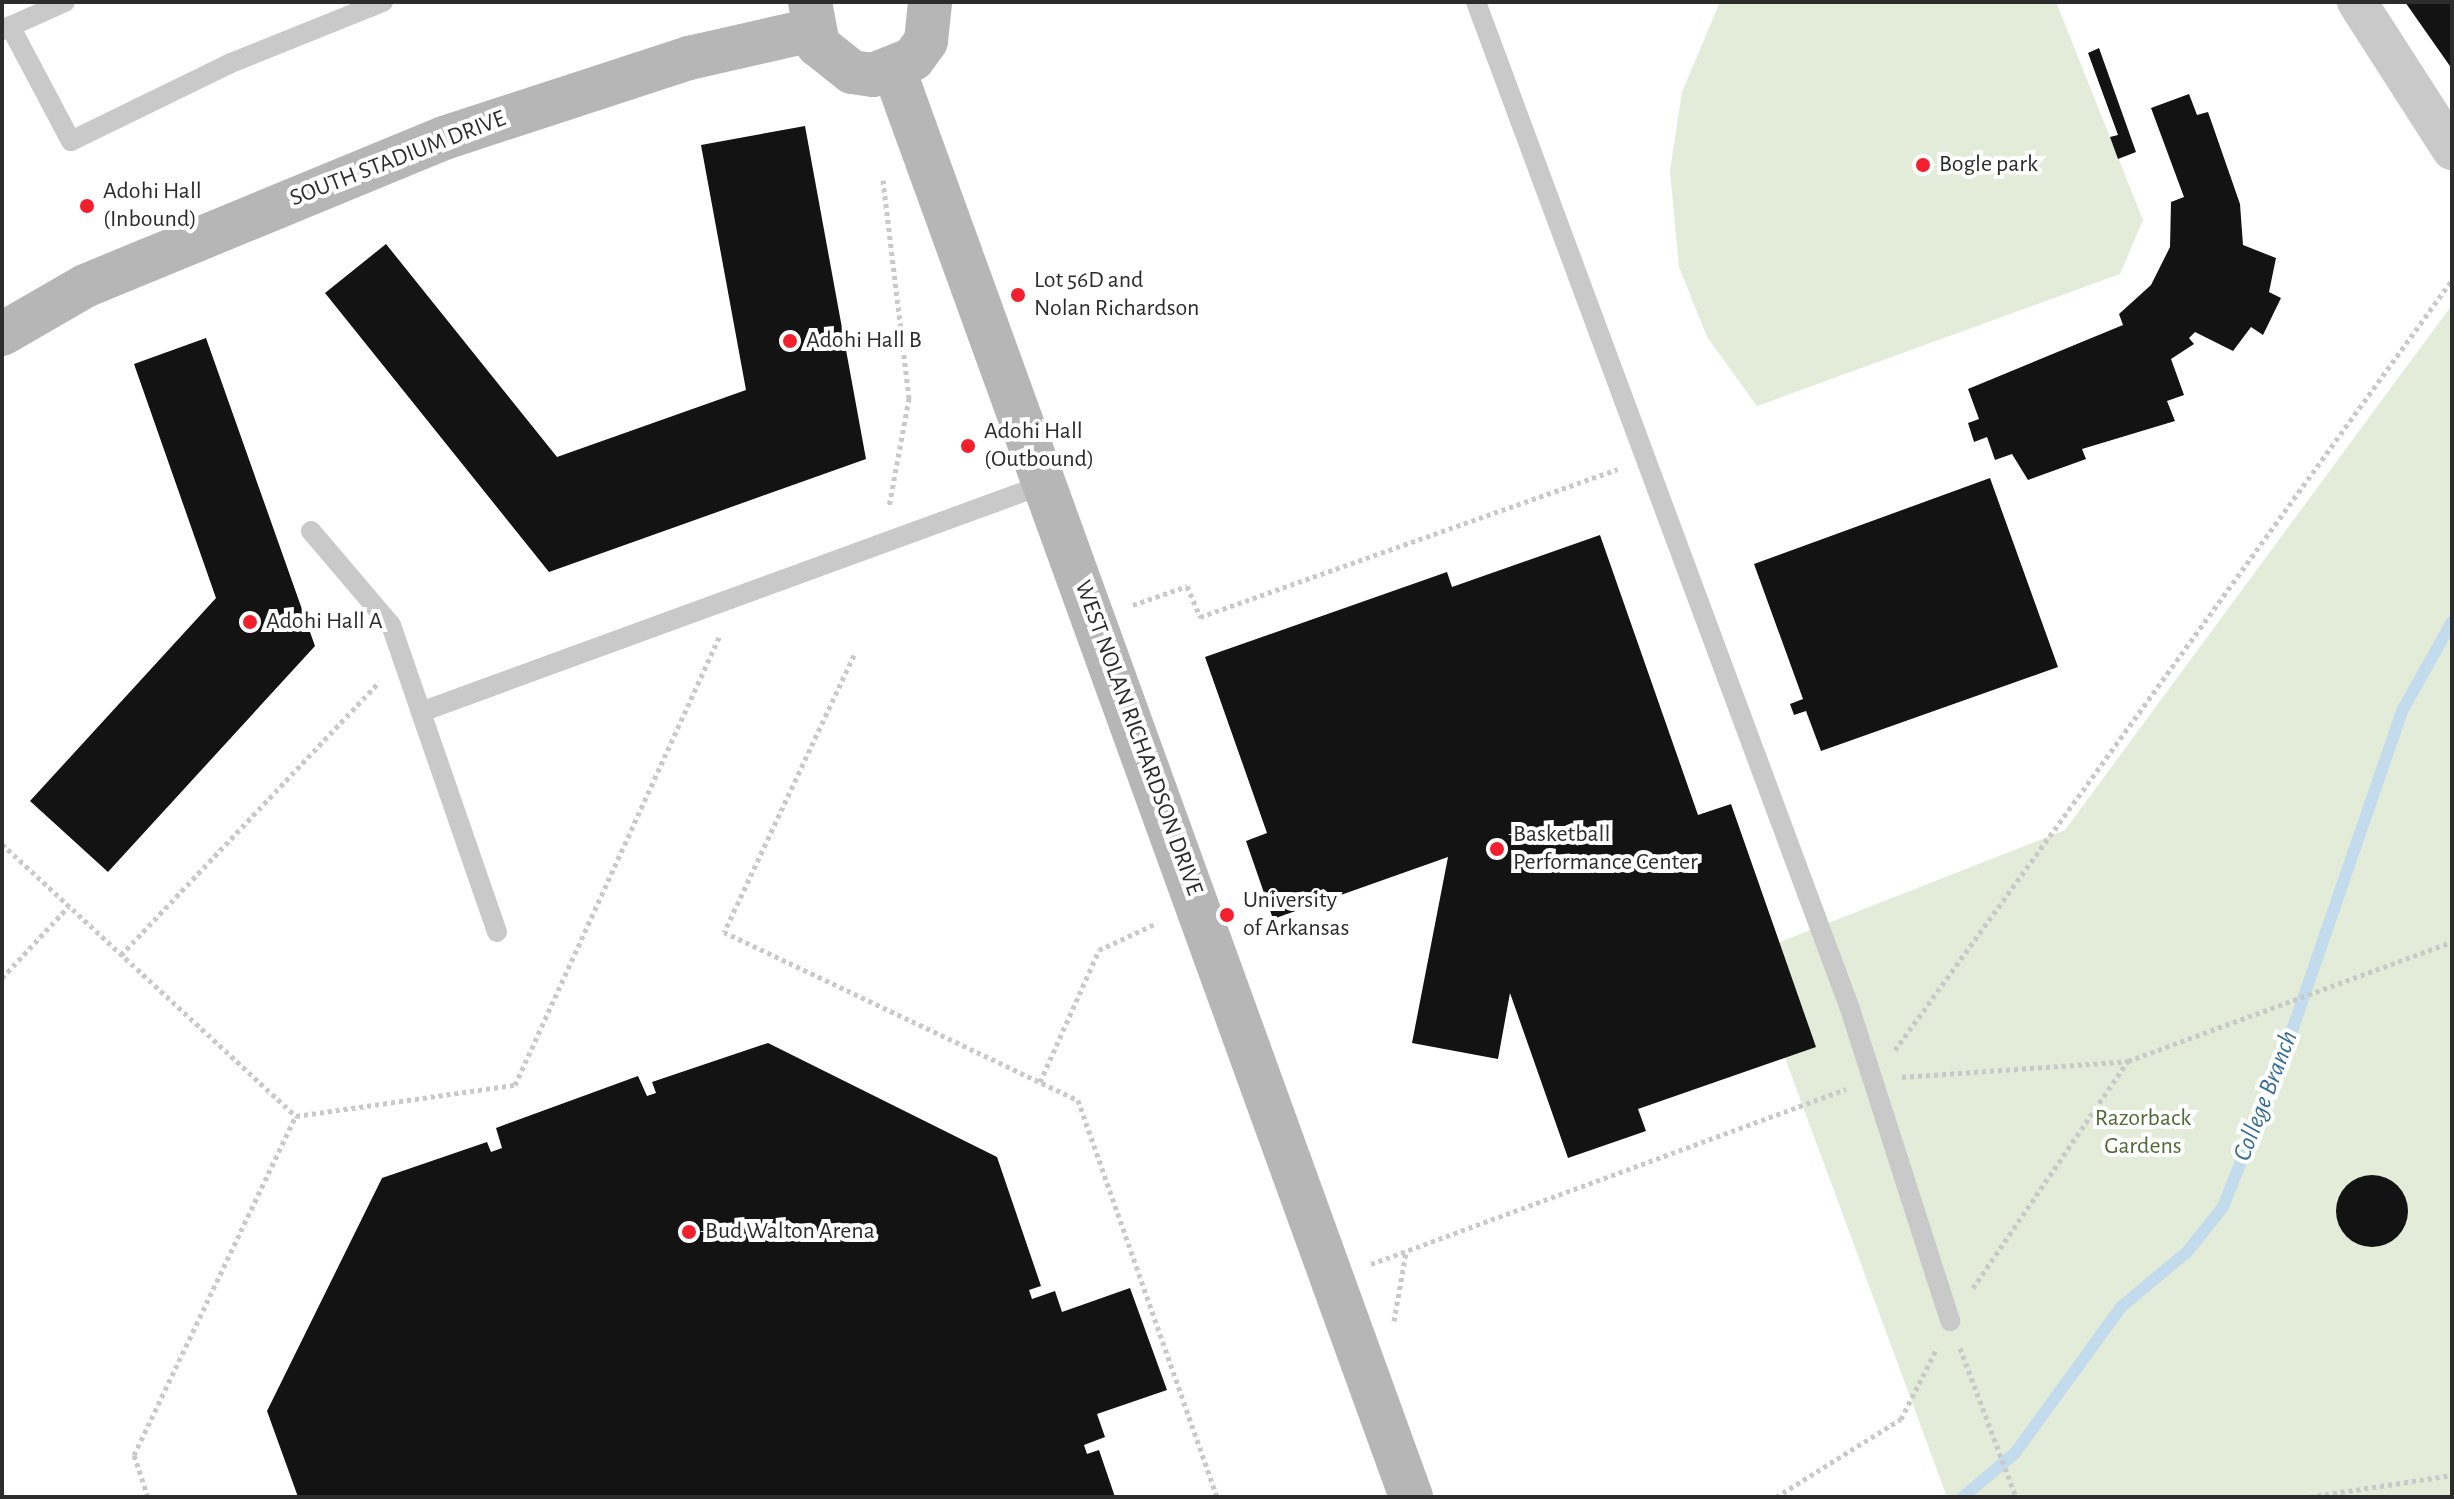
<!DOCTYPE html>
<style>
body{margin:0}
#map{position:relative;width:2454px;height:1499px;overflow:hidden;background:#fff;font-family:"Alegreya Sans",sans-serif}
div>[style]{position:absolute}
.green>*{inset:0;background:#e2ecd8}
.stream>*{height:12px;margin:-6px;padding:0 6px;transform-origin:6px;border-radius:6px;background:#c2dced}
.building>*{inset:0;background:#131313}
.round{border-radius:50%}
.path>*{height:5px;margin-top:-2.5px;transform-origin:0;background:repeating-linear-gradient(90deg,#c9c9c9 0 4px,transparent 0 8px)}
.lane>*{height:20px;margin:-10px;padding:0 10px;transform-origin:10px;border-radius:10px;background:#c9c9c9}
.street>*{height:40px;margin:-20px;padding:0 20px;transform-origin:20px;border-radius:20px;background:#c9c9c9}
.secondary>*{height:44px;margin:-22px;padding:0 22px;transform-origin:22px;border-radius:22px;background:#b6b6b6}
.dots>*{width:22px;height:22px;translate:-50% -50%;box-sizing:border-box;border:4px solid #fff;border-radius:50%}
span{translate:-50% -50%;white-space:nowrap;text-align:center;line-height:1.15;-webkit-text-stroke:8px #fff;paint-order:stroke}
.street-label{font-size:24px;color:#2c2c2c}
.poi-label{font-size:24px;color:#2c2c2c}
.left{translate:0 -50%;text-align:left}
.park-label{font-size:24px;color:#4f6b37}
.water-label{font-size:26px;color:#356e94;font-style:italic}
.frame{position:absolute;inset:0;border:4px solid #2c2c2c;pointer-events:none}
</style>
<div id="map">
<div class="green">
<i style="clip-path:polygon(1720px 2px,2056px 2px,2143px 220px,2120px 274px,1757px 406px,1707px 337px,1679px 267px,1670px 171px,1682px 92px)"></i>
<i style="clip-path:polygon(2452px 305px,2452px 1497px,1947px 1497px,1747px 955px,2065px 830px)"></i>
</div>
<div class="stream">
<i style="left:1963px;top:1497px;width:68px;rotate:-40.2deg"></i>
<i style="left:2015px;top:1453px;width:180px;rotate:-54deg"></i>
<i style="left:2121px;top:1307px;width:86px;rotate:-39.8deg"></i>
<i style="left:2187px;top:1252px;width:58px;rotate:-51.3deg"></i>
<i style="left:2223px;top:1207px;width:165px;rotate:-68.3deg"></i>
<i style="left:2284px;top:1054px;width:363px;rotate:-71deg"></i>
<i style="left:2402px;top:711px;width:102px;rotate:-60.7deg"></i>
</div>
<div class="building">
<i style="clip-path:polygon(2405px 2px,2452px 2px,2452px 69px)"></i>
<i style="clip-path:polygon(2099px 48px,2136px 152px,2118px 159px,2110px 137px,2118px 135px,2088px 53px)"></i>
<i style="clip-path:polygon(2189px 94px,2197px 115px,2208px 112px,2240px 204px,2243px 245px,2276px 258px,2269px 292px,2281px 298px,2263px 335px,2251px 327px,2233px 351px,2195px 332px,2189px 338px,2194px 344px,2171px 359px,2184px 395px,2167px 401px,2175px 421px,2082px 449px,2086px 459px,2028px 480px,2012px 454px,1995px 460px,1987px 437px,1974px 442px,1968px 423px,1979px 419px,1968px 389px,2123px 325px,2119px 314px,2151px 285px,2170px 247px,2171px 202px,2184px 197px,2151px 108px)"></i>
<i style="clip-path:polygon(805px 126px,866px 459px,549px 572px,325px 293px,386px 244px,557px 457px,746px 390px,701px 145px)"></i>
<i style="clip-path:polygon(206px 338px,315px 646px,108px 872px,30px 801px,216px 598px,134px 364px)"></i>
<i style="clip-path:polygon(1990px 478px,2058px 667px,1821px 751px,1806px 711px,1794px 715px,1790px 704px,1803px 699px,1754px 564px)"></i>
<i style="clip-path:polygon(1600px 535px,1698px 815px,1731px 804px,1816px 1047px,1638px 1109px,1646px 1131px,1568px 1158px,1510px 993px,1498px 1059px,1412px 1043px,1448px 857px,1273px 919px,1246px 841px,1267px 833px,1205px 657px,1447px 572px,1452px 587px)"></i>
<i style="clip-path:polygon(768px 1043px,997px 1157px,1041px 1286px,1029px 1290px,1032px 1299px,1055px 1291px,1062px 1312px,1130px 1288px,1167px 1390px,1097px 1414px,1105px 1437px,1084px 1445px,1087px 1454px,1099px 1450px,1115px 1497px,298px 1497px,267px 1411px,382px 1178px,487px 1142px,491px 1152px,502px 1148px,496px 1128px,638px 1076px,647px 1096px,656px 1093px,652px 1082px)"></i>
<i class="round" style="left:2336px;top:1175px;width:72px;height:72px"></i>
</div>
<div class="path">
<i style="left:883px;top:180px;width:220px;rotate:83.2deg"></i>
<i style="left:909px;top:398px;width:111px;rotate:100.4deg"></i>
<i style="left:1133px;top:605px;width:57px;rotate:-19.4deg"></i>
<i style="left:1187px;top:586px;width:34px;rotate:67deg"></i>
<i style="left:1200px;top:617px;width:443px;rotate:-19.5deg"></i>
<i style="left:854px;top:655px;width:306px;rotate:115.1deg"></i>
<i style="left:724px;top:932px;width:392px;rotate:25.4deg"></i>
<i style="left:1078px;top:1100px;width:421px;rotate:70.7deg"></i>
<i style="left:2px;top:844px;width:401px;rotate:42.8deg"></i>
<i style="left:121px;top:955px;width:376px;rotate:-46.6deg"></i>
<i style="left:2px;top:978px;width:98px;rotate:-47.1deg"></i>
<i style="left:1895px;top:1050px;width:950px;rotate:-54.12deg"></i>
<i style="left:1902px;top:1077px;width:227px;rotate:-4deg"></i>
<i style="left:1040px;top:1082px;width:145px;rotate:-65.9deg"></i>
<i style="left:1099px;top:950px;width:64px;rotate:-25deg"></i>
<i style="left:1371px;top:1264px;width:506px;rotate:-20.22deg"></i>
<i style="left:1973px;top:1288px;width:275px;rotate:-55.7deg"></i>
<i style="left:2128px;top:1061px;width:345px;rotate:-20.2deg"></i>
<i style="left:1394px;top:1321px;width:70px;rotate:-80.1deg"></i>
<i style="left:1960px;top:1348px;width:159px;rotate:69.4deg"></i>
<i style="left:148px;top:1497px;width:44px;rotate:-108.4deg"></i>
<i style="left:134px;top:1455px;width:376px;rotate:-64.5deg"></i>
<i style="left:296px;top:1116px;width:221px;rotate:-8.1deg"></i>
<i style="left:515px;top:1085px;width:494px;rotate:-65.5deg"></i>
<i style="left:1776px;top:1497px;width:147px;rotate:-32deg"></i>
<i style="left:1901px;top:1419px;width:80px;rotate:-63.1deg"></i>
<i style="left:2309px;top:1497px;width:145px;rotate:-8.7deg"></i>
</div>
<div class="lane">
<i style="left:1476px;top:2px;width:1074px;rotate:69.62deg"></i>
<i style="left:1850px;top:1009px;width:328px;rotate:72.2deg"></i>
<i style="left:10px;top:26px;width:130px;rotate:62.1deg"></i>
<i style="left:71px;top:141px;width:178px;rotate:-26deg"></i>
<i style="left:231px;top:63px;width:164px;rotate:-21.9deg"></i>
<i style="left:2px;top:30px;width:69px;rotate:-24deg"></i>
<i style="left:311px;top:531px;width:123px;rotate:49.6deg"></i>
<i style="left:391px;top:625px;width:92px;rotate:71deg"></i>
<i style="left:497px;top:932px;width:233px;rotate:-109.1deg"></i>
<i style="left:421px;top:712px;width:664px;rotate:-20.07deg"></i>
</div>
<div class="street">
<i style="left:2357px;top:2px;width:176px;rotate:57.3deg"></i>
</div>
<div class="secondary">
<i style="left:810px;top:2px;width:44px;rotate:79.5deg"></i>
<i style="left:818px;top:45px;width:43px;rotate:38.5deg"></i>
<i style="left:852px;top:72px;width:21px;rotate:8deg"></i>
<i style="left:873px;top:75px;width:43px;rotate:-21.8deg"></i>
<i style="left:913px;top:59px;width:22px;rotate:-54deg"></i>
<i style="left:926px;top:41px;width:39px;rotate:-84deg"></i>
<i style="left:894px;top:70px;width:1518px;rotate:70.08deg"></i>
<i style="left:2px;top:334px;width:96px;rotate:-30deg"></i>
<i style="left:85px;top:286px;width:388px;rotate:-22.4deg"></i>
<i style="left:444px;top:138px;width:258px;rotate:-18.1deg"></i>
<i style="left:689px;top:58px;width:126px;rotate:-12.8deg"></i>
</div>
<div class="dots">
<i style="left:1923px;top:165px;background:#f31f2c"></i>
<i style="left:87px;top:206px;background:#f31f2c"></i>
<i style="left:1018px;top:295px;background:#f31f2c"></i>
<i style="left:790px;top:341px;background:#f31f2c"></i>
<i style="left:968px;top:446px;background:#f31f2c"></i>
<i style="left:250px;top:622px;background:#f31f2c"></i>
<i style="left:1497px;top:849px;background:#f31f2c"></i>
<i style="left:1227px;top:915px;background:#f31f2c"></i>
<i style="left:689px;top:1232px;background:#f31f2c"></i>
</div>
<div class="street-label">
<span style="left:398px;top:159px;rotate:-21deg">SOUTH STADIUM DRIVE</span>
<span style="left:1138px;top:738px;rotate:70deg">WEST NOLAN RICHARDSON DRIVE</span>
</div>
<div class="poi-label">
<span class="left" style="left:1939px;top:165px">Bogle park</span>
<span class="left" style="left:103px;top:206px">Adohi Hall<br>(Inbound)</span>
<span class="left" style="left:1034px;top:295px">Lot 56D and<br>Nolan Richardson</span>
<span class="left" style="left:806px;top:341px">Adohi Hall B</span>
<span class="left" style="left:984px;top:446px">Adohi Hall<br>(Outbound)</span>
<span class="left" style="left:266px;top:622px">Adohi Hall A</span>
<span class="left" style="left:1513px;top:849px">Basketball<br>Performance Center</span>
<span class="left" style="left:1243px;top:915px">University<br>of Arkansas</span>
<span class="left" style="left:705px;top:1232px">Bud Walton Arena</span>
</div>
<div class="park-label">
<span style="left:2143px;top:1133px">Razorback<br>Gardens</span>
</div>
<div class="water-label">
<span style="left:2266px;top:1096px;rotate:-69deg">College Branch</span>
</div>
<div class="frame"></div>
</div>
